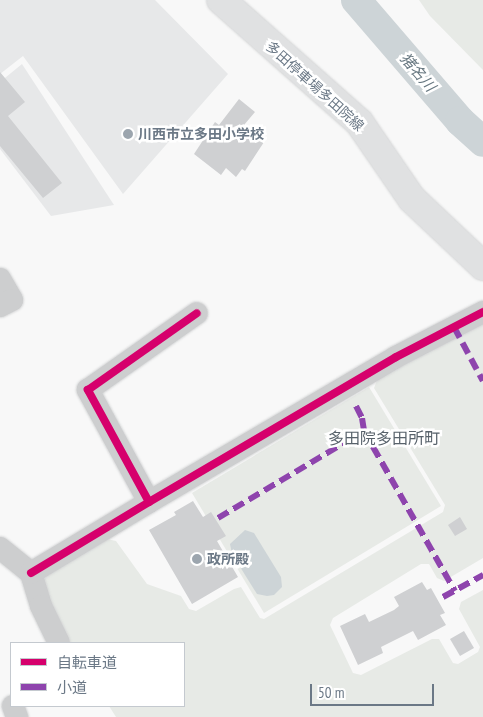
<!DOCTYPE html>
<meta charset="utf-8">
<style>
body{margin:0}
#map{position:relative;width:483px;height:717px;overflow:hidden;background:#f8f8f8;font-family:"PT Sans Narrow","Noto Sans JP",sans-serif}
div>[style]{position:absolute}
.built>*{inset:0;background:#e7e8e9}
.green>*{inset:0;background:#e7eae6}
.water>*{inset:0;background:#cdd4d7}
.river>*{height:30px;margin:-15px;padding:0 15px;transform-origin:15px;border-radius:15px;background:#cdd4d7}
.building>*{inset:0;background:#cfd0d2}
.roads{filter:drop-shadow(0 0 1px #d4d5d6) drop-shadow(0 0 1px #d4d5d6)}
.minor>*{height:22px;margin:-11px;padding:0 11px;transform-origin:11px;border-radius:11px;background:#cdcecf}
.major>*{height:28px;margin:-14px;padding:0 14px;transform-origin:14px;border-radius:14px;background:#e0e1e2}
.quiet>*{height:6px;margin-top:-3px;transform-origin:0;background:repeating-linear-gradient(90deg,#8e44ad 0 12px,transparent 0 18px)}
.cycleway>*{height:8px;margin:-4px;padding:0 4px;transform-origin:4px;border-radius:4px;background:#d6006c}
.dots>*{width:14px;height:14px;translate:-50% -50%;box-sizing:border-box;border:2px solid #fff;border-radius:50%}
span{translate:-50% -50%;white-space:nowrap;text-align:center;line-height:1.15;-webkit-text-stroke:5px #fff;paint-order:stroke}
.street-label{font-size:14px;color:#6b7886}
.poi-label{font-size:14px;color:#6b7886;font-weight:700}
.left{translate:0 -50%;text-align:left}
.water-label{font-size:15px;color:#677780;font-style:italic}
.quarter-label{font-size:16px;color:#58626b}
.legend{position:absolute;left:10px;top:642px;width:175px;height:65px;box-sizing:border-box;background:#fff;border:1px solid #c4c9cf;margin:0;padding:6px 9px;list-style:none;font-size:15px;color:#6b7886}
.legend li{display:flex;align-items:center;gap:10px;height:25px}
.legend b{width:25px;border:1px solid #c4c9cf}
.scale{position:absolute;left:310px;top:684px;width:124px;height:22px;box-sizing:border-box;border:2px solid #6b7886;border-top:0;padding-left:6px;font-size:15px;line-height:18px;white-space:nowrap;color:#6b7886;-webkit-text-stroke:4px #fff;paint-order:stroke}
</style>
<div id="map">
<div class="built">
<i style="clip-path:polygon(0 0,155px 0,228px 74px,123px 194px,23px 56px,0 74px)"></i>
<i style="clip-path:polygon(22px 64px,114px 205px,51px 216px,0 149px,0 82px)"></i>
</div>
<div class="green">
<i style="clip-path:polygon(419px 0,483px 0,483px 70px,430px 16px)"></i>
<i style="clip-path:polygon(483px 321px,483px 558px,444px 581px,437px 578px,429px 564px,421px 564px,333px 618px,330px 625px,353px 673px,361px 675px,432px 639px,439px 639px,453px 663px,458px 664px,478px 652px,480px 647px,459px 609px,461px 602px,483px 590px,483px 717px,116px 717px,109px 706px,184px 706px,184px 643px,70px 643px,39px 594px,43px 578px,107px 539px,116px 541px,147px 584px,181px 596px,189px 609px,196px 611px,234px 589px,241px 587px,260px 618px,264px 619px,443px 512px,445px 505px,374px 388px,378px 378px)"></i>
<i style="clip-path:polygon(369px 387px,441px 506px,264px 613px,192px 493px)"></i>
</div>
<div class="water">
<i style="clip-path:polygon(245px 530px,254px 533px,281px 577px,282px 587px,274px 595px,267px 596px,257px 594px,232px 554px,230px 544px)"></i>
</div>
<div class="river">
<i style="left:356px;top:0;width:160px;rotate:49.3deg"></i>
<i style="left:460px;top:121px;width:31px;rotate:42deg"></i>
</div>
<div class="building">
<i style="clip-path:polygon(0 72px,25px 102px,8px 116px,62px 183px,43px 198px,0 146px)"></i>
<i style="clip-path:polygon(239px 99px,255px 112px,244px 125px,264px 142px,245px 171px,242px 169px,236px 177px,226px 168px,221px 175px,194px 154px,215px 122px,219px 125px)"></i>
<i style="clip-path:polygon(193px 501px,203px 517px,211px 512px,226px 536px,217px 541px,238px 577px,192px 604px,149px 530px,176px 515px,174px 512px)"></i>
<i style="clip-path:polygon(460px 517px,467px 529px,455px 536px,448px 525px)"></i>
<i style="clip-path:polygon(422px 582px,427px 590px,431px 588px,445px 613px,440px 615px,446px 625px,418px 640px,413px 631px,381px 647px,383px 653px,358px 665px,340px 626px,365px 614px,369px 622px,394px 610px,399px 606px,394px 597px)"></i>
<i style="clip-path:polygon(464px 631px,474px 648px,460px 656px,450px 639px)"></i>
</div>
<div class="roads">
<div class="minor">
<i style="left:0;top:279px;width:24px;rotate:60deg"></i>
<i style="left:12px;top:300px;width:13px;rotate:153deg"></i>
<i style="left:149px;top:502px;width:286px;rotate:-30.4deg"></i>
<i style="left:396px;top:357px;width:98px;rotate:-27.3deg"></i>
<i style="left:0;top:548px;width:40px;rotate:39deg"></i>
<i style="left:31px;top:573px;width:34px;rotate:73deg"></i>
<i style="left:41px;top:606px;width:41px;rotate:64.1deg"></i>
<i style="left:31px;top:573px;width:138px;rotate:-31deg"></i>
<i style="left:149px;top:502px;width:128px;rotate:-118.6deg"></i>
<i style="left:88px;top:390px;width:133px;rotate:-35.2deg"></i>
<i style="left:13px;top:706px;width:12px;rotate:70deg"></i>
</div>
<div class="major">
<i style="left:221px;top:0;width:184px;rotate:41.5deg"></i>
<i style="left:359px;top:122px;width:93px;rotate:55.5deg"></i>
<i style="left:412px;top:199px;width:98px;rotate:43.3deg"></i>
</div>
</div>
<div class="quiet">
<i style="left:454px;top:327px;width:61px;rotate:61.8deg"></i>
<i style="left:356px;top:406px;width:13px;rotate:63deg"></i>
<i style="left:362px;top:418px;width:13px;rotate:81deg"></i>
<i style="left:218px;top:518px;width:170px;rotate:-30.8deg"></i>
<i style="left:364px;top:431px;width:184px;rotate:60.4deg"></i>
<i style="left:443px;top:597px;width:46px;rotate:-28.8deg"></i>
</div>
<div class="cycleway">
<i style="left:149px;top:502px;width:286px;rotate:-30.4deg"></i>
<i style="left:396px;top:357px;width:98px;rotate:-27.3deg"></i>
<i style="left:31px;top:573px;width:138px;rotate:-31deg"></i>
<i style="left:149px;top:502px;width:128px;rotate:-118.6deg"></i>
<i style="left:88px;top:390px;width:133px;rotate:-35.2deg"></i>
</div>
<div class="dots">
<i style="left:128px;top:134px;background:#9ca5ae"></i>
<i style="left:197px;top:559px;background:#9ca5ae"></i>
</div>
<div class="street-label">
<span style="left:315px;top:86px;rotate:42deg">多田停車場多田院線</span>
</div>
<div class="poi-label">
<span class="left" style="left:138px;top:134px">川西市立多田小学校</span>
<span class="left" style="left:207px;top:559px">政所殿</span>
</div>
<div class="water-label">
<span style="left:418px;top:72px;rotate:49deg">猪名川</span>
</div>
<div class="quarter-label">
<span style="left:384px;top:438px">多田院多田所町</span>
</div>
<ul class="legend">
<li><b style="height:6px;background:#d6006c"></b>自転車道</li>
<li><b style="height:6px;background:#8e44ad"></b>小道</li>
</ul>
<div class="scale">50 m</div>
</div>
